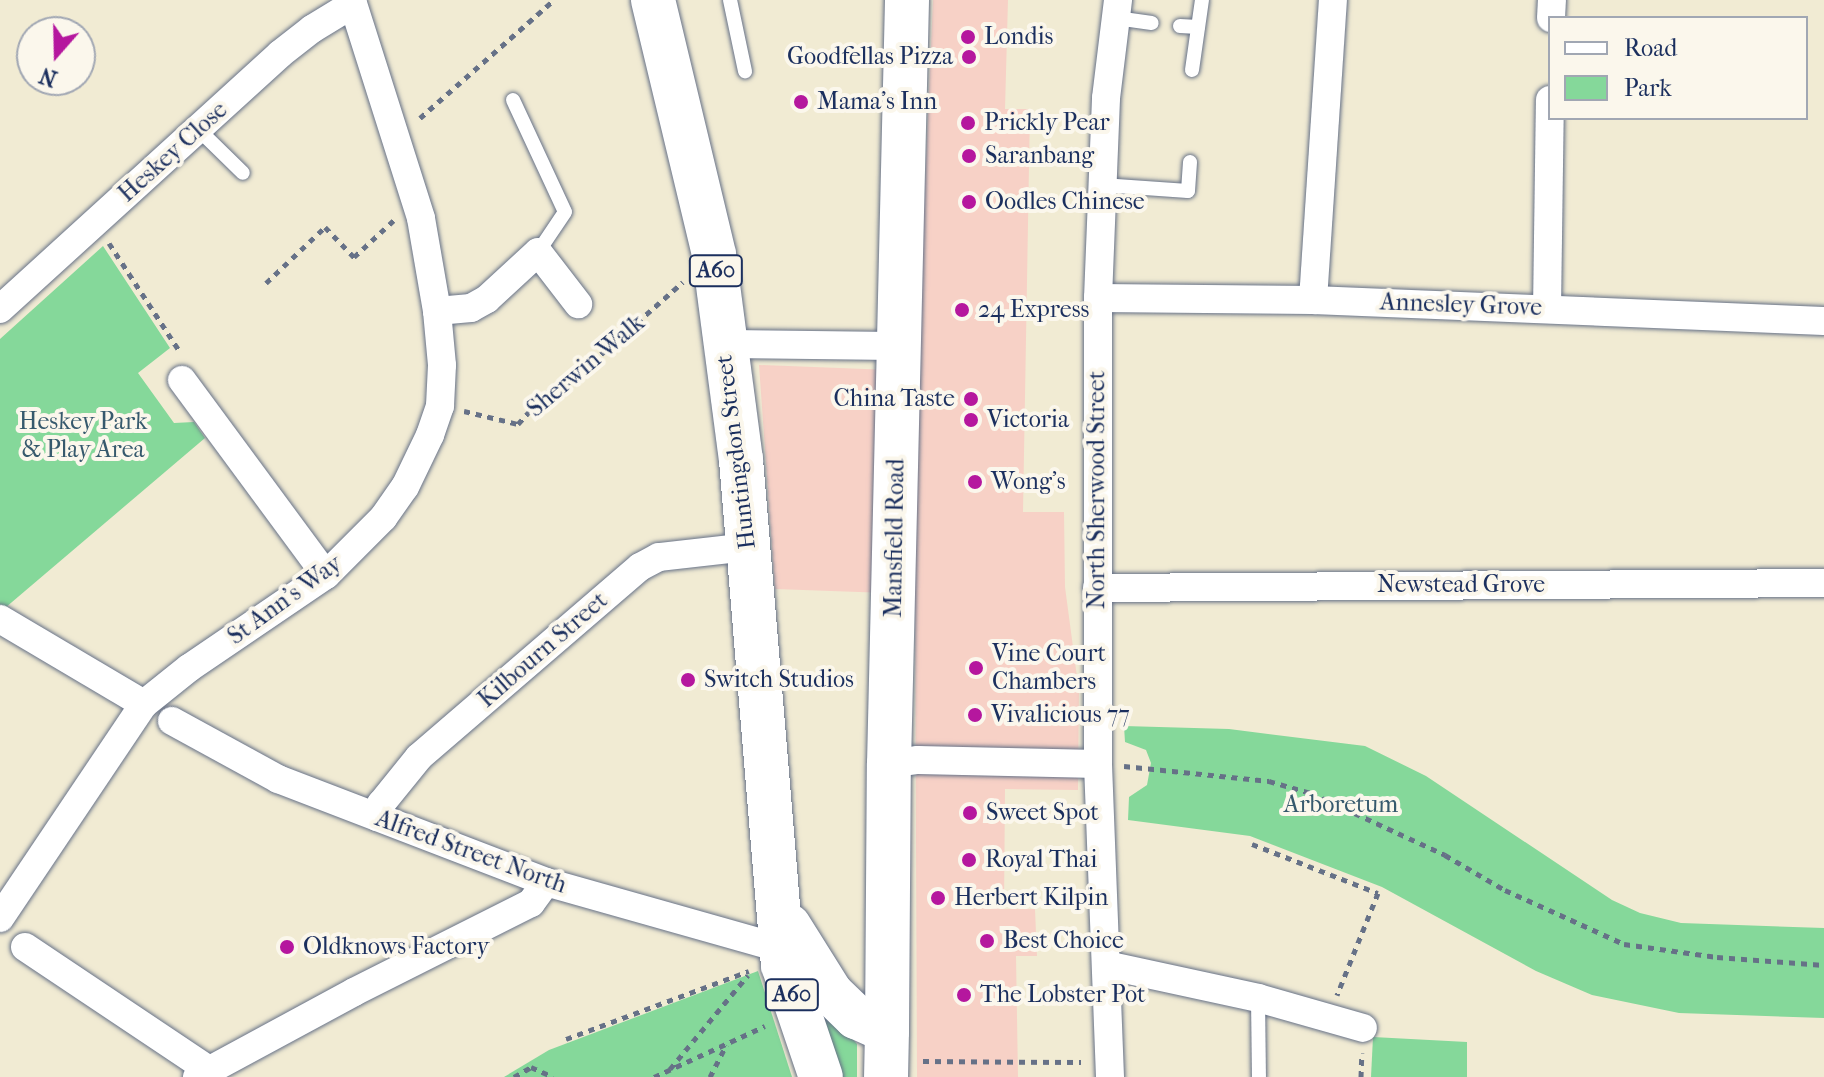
<!DOCTYPE html>
<style>
body{margin:0}
#map{position:relative;width:1824px;height:1077px;overflow:hidden;background:#f1ebd3;font-family:"IM FELL French Canon",serif}
div>[style]{position:absolute}
.built>*{inset:0;background:#f7d1c6}
.green>*{inset:0;background:#85d89a}
.path>*{height:5px;margin-top:-2.5px;transform-origin:0;background:repeating-linear-gradient(90deg,#667187 0 6px,transparent 0 12px)}
.roads{filter:drop-shadow(0 0 2px #667187) drop-shadow(0 0 2px #667187)}
.service>*{height:14px;margin:-7px;padding:0 7px;transform-origin:7px;border-radius:7px;background:#fff}
.minor>*{height:28px;margin:-14px;padding:0 14px;transform-origin:14px;border-radius:14px;background:#fff}
.primary>*{height:44px;margin:-22px;padding:0 22px;transform-origin:22px;border-radius:22px;background:#fff}
.trunk>*{height:44px;margin:-22px;padding:0 22px;transform-origin:22px;border-radius:22px;background:#fff}
.dots>*{width:22px;height:22px;translate:-50% -50%;box-sizing:border-box;border:4px solid #fbf7ec;border-radius:50%}
span{translate:-50% -50%;white-space:nowrap;text-align:center;line-height:1.15;-webkit-text-stroke:8px #fbf7ec;paint-order:stroke}
.shield-label span{padding:2px 6px;background:#fbf7ec;border:2px solid;border-radius:6px;-webkit-text-stroke-width:0}
.shield-label{font-size:22px;color:#1b2f5e;font-weight:700}
.poi-label{font-size:24px;color:#1b2f5e}
.left{translate:0 -50%;text-align:left}
.right{translate:-100% -50%;text-align:right}
.street-label{font-size:24px;color:#1b2f5e}
.park-label{font-size:24px;color:#36596d}
.legend{position:absolute;left:1548px;top:16px;width:260px;height:104px;box-sizing:border-box;background:#fbf7ec;border:2px solid #a1a7b3;margin:0;padding:10px 14px;list-style:none;font-size:24px;color:#1b2f5e}
.legend li{display:flex;align-items:center;gap:16px;height:40px}
.legend b{width:40px;border:2px solid #a1a7b3}
.north{position:absolute;left:16px;top:16px;width:80px;height:80px;box-sizing:border-box;background:#fbf7ec;border:2px solid #a1a7b3;border-radius:50%;rotate:200deg;font-size:22px;font-weight:700;line-height:32px;text-align:center;color:#1b2f5e}
.north::after{content:'';display:block;margin:auto;width:28px;height:36px;background:#b5179e;clip-path:polygon(50% 0,100% 100%,50% 72%,0 100%)}
</style>
<div id="map">
<div class="built">
<i style="clip-path:polygon(933px 0,1008px 0,1005px 109px,1030px 109px,1023px 512px,1064px 512px,1065px 587px,1079px 692px,1078px 790px,1005px 789px,1004px 909px,1035px 909px,1037px 956px,1016px 956px,1018px 1077px,917px 1077px,915px 594px,775px 589px,759px 365px,917px 371px)"></i>
</div>
<div class="green">
<i style="clip-path:polygon(103px 246px,170px 348px,138px 373px,174px 423px,194px 422px,205px 438px,5px 608px,0 605px,0 339px)"></i>
<i style="clip-path:polygon(1124px 726px,1229px 729px,1365px 746px,1426px 776px,1612px 900px,1640px 913px,1681px 923px,1824px 928px,1824px 1018px,1679px 1013px,1592px 995px,1536px 971px,1382px 887px,1250px 836px,1128px 820px,1129px 797px,1147px 785px,1151px 763px,1146px 750px,1125px 742px)"></i>
<i style="clip-path:polygon(758px 971px,792px 1077px,504px 1077px,549px 1050px)"></i>
<i style="clip-path:polygon(812px 993px,857px 1044px,857px 1077px,830px 1077px)"></i>
<i style="clip-path:polygon(1373px 1037px,1467px 1042px,1467px 1077px,1371px 1077px)"></i>
</div>
<div class="path">
<i style="left:420px;top:118px;width:179px;rotate:-41.4deg"></i>
<i style="left:109px;top:243px;width:130px;rotate:56.9deg"></i>
<i style="left:266px;top:283px;width:81px;rotate:-43.5deg"></i>
<i style="left:325px;top:227px;width:42px;rotate:46deg"></i>
<i style="left:354px;top:257px;width:54px;rotate:-42.8deg"></i>
<i style="left:464px;top:411px;width:56px;rotate:13.5deg"></i>
<i style="left:518px;top:424px;width:42px;rotate:-47.9deg"></i>
<i style="left:546px;top:393px;width:20px;rotate:-20deg"></i>
<i style="left:565px;top:386px;width:157px;rotate:-41.4deg"></i>
<i style="left:1124px;top:766px;width:146px;rotate:5.9deg"></i>
<i style="left:1269px;top:781px;width:44px;rotate:15.9deg"></i>
<i style="left:1311px;top:793px;width:148px;rotate:24.8deg"></i>
<i style="left:1445px;top:855px;width:69px;rotate:30.3deg"></i>
<i style="left:1505px;top:890px;width:131px;rotate:24.4deg"></i>
<i style="left:1624px;top:944px;width:94px;rotate:8deg"></i>
<i style="left:1717px;top:957px;width:107px;rotate:4.3deg"></i>
<i style="left:1252px;top:844px;width:135px;rotate:21.3deg"></i>
<i style="left:1378px;top:893px;width:110px;rotate:111.9deg"></i>
<i style="left:566px;top:1039px;width:195px;rotate:-20.4deg"></i>
<i style="left:923px;top:1061px;width:158px;rotate:0.4deg"></i>
<i style="left:670px;top:1069px;width:122px;rotate:-50.3deg"></i>
<i style="left:514px;top:1077px;width:20px;rotate:-30deg"></i>
<i style="left:531px;top:1067px;width:24px;rotate:24deg"></i>
<i style="left:654px;top:1077px;width:122px;rotate:-24.7deg"></i>
<i style="left:710px;top:1077px;width:36px;rotate:-63deg"></i>
<i style="left:1361px;top:1077px;width:24px;rotate:-88deg"></i>
</div>
<div class="roads">
<div class="service">
<i style="left:730px;top:0;width:73px;rotate:78.1deg"></i>
<i style="left:1116px;top:18px;width:36px;rotate:8deg"></i>
<i style="left:1180px;top:26px;width:18px;rotate:3deg"></i>
<i style="left:1192px;top:70px;width:71px;rotate:-81.9deg"></i>
<i style="left:513px;top:100px;width:123px;rotate:65.1deg"></i>
<i style="left:565px;top:212px;width:48px;rotate:124deg"></i>
<i style="left:197px;top:128px;width:64px;rotate:44.4deg"></i>
<i style="left:1102px;top:185px;width:86px;rotate:4deg"></i>
<i style="left:1188px;top:191px;width:29px;rotate:-86deg"></i>
<i style="left:1258px;top:998px;width:79px;rotate:89.3deg"></i>
</div>
<div class="minor">
<i style="left:1551px;top:18px;width:18px;rotate:-87deg"></i>
<i style="left:1098px;top:298px;width:215px;rotate:0.5deg"></i>
<i style="left:1313px;top:300px;width:511px;rotate:2.35deg"></i>
<i style="left:1313px;top:300px;width:301px;rotate:-86.2deg"></i>
<i style="left:0;top:309px;width:379px;rotate:-42.3deg"></i>
<i style="left:280px;top:54px;width:41px;rotate:-38deg"></i>
<i style="left:312px;top:29px;width:48px;rotate:-31.4deg"></i>
<i style="left:1547px;top:309px;width:209px;rotate:-89.2deg"></i>
<i style="left:437px;top:311px;width:34px;rotate:-5deg"></i>
<i style="left:471px;top:308px;width:18px;rotate:-29deg"></i>
<i style="left:487px;top:299px;width:69px;rotate:-42.7deg"></i>
<i style="left:538px;top:252px;width:66px;rotate:52.4deg"></i>
<i style="left:724px;top:344px;width:176px;rotate:0.7deg"></i>
<i style="left:182px;top:380px;width:242px;rotate:53.6deg"></i>
<i style="left:1097px;top:588px;width:727px;rotate:-0.39deg"></i>
<i style="left:0;top:619px;width:167px;rotate:30.6deg"></i>
<i style="left:172px;top:721px;width:121px;rotate:28.7deg"></i>
<i style="left:278px;top:779px;width:287px;rotate:21deg"></i>
<i style="left:546px;top:882px;width:245px;rotate:15.8deg"></i>
<i style="left:889px;top:764px;width:29px;rotate:-8deg"></i>
<i style="left:918px;top:760px;width:180px;rotate:1.3deg"></i>
<i style="left:377px;top:817px;width:14px;rotate:-73deg"></i>
<i style="left:381px;top:804px;width:60px;rotate:-51deg"></i>
<i style="left:419px;top:757px;width:291px;rotate:-40.7deg"></i>
<i style="left:640px;top:567px;width:21px;rotate:-28deg"></i>
<i style="left:659px;top:557px;width:90px;rotate:-6.4deg"></i>
<i style="left:0;top:918px;width:258px;rotate:-56.1deg"></i>
<i style="left:144px;top:704px;width:58px;rotate:-38.7deg"></i>
<i style="left:189px;top:668px;width:166px;rotate:-34.2deg"></i>
<i style="left:326px;top:575px;width:81px;rotate:-45deg"></i>
<i style="left:383px;top:518px;width:38px;rotate:-55deg"></i>
<i style="left:405px;top:487px;width:58px;rotate:-64.3deg"></i>
<i style="left:430px;top:435px;width:31px;rotate:-71deg"></i>
<i style="left:440px;top:406px;width:41px;rotate:-87.2deg"></i>
<i style="left:442px;top:365px;width:54px;rotate:-95.3deg"></i>
<i style="left:437px;top:311px;width:94px;rotate:-99.8deg"></i>
<i style="left:421px;top:218px;width:229px;rotate:-107.6deg"></i>
<i style="left:25px;top:947px;width:221px;rotate:33.8deg"></i>
<i style="left:1106px;top:965px;width:156px;rotate:12.2deg"></i>
<i style="left:1258px;top:998px;width:109px;rotate:15.9deg"></i>
<i style="left:197px;top:1077px;width:179px;rotate:-28.4deg"></i>
<i style="left:354px;top:992px;width:198px;rotate:-26.7deg"></i>
<i style="left:531px;top:903px;width:26px;rotate:-54deg"></i>
<i style="left:1110px;top:1077px;width:313px;rotate:-92.2deg"></i>
<i style="left:1098px;top:764px;width:466px;rotate:-90deg"></i>
<i style="left:1098px;top:298px;width:200px;rotate:-87.7deg"></i>
<i style="left:1106px;top:98px;width:99px;rotate:-83deg"></i>
</div>
<div class="primary">
<i style="left:887px;top:1031px;width:267px;rotate:-89.6deg"></i>
<i style="left:889px;top:764px;width:764px;rotate:-88.65deg"></i>
</div>
<div class="trunk">
<i style="left:653px;top:0;width:262px;rotate:76.5deg"></i>
<i style="left:714px;top:255px;width:207px;rotate:82.5deg"></i>
<i style="left:741px;top:460px;width:507px;rotate:85.25deg"></i>
<i style="left:783px;top:965px;width:118px;rotate:71.3deg"></i>
<i style="left:789px;top:926px;width:79px;rotate:57.9deg"></i>
<i style="left:831px;top:993px;width:35px;rotate:44deg"></i>
<i style="left:856px;top:1017px;width:34px;rotate:24deg"></i>
<i style="left:887px;top:1031px;width:46px;rotate:91.2deg"></i>
</div>
</div>
<div class="dots">
<i style="left:968px;top:37px;background:#b5179e"></i>
<i style="left:969px;top:57px;background:#b5179e"></i>
<i style="left:801px;top:102px;background:#b5179e"></i>
<i style="left:968px;top:123px;background:#b5179e"></i>
<i style="left:969px;top:156px;background:#b5179e"></i>
<i style="left:969px;top:202px;background:#b5179e"></i>
<i style="left:962px;top:310px;background:#b5179e"></i>
<i style="left:971px;top:399px;background:#b5179e"></i>
<i style="left:971px;top:420px;background:#b5179e"></i>
<i style="left:975px;top:482px;background:#b5179e"></i>
<i style="left:976px;top:668px;background:#b5179e"></i>
<i style="left:688px;top:680px;background:#b5179e"></i>
<i style="left:975px;top:715px;background:#b5179e"></i>
<i style="left:970px;top:813px;background:#b5179e"></i>
<i style="left:969px;top:860px;background:#b5179e"></i>
<i style="left:938px;top:898px;background:#b5179e"></i>
<i style="left:987px;top:941px;background:#b5179e"></i>
<i style="left:287px;top:947px;background:#b5179e"></i>
<i style="left:964px;top:995px;background:#b5179e"></i>
</div>
<div class="shield-label">
<span style="left:716px;top:271px">A60</span>
<span style="left:792px;top:995px">A60</span>
</div>
<div class="poi-label">
<span class="left" style="left:984px;top:37px">Londis</span>
<span class="right" style="left:953px;top:57px">Goodfellas Pizza</span>
<span class="left" style="left:817px;top:102px">Mama's Inn</span>
<span class="left" style="left:984px;top:123px">Prickly Pear</span>
<span class="left" style="left:985px;top:156px">Saranbang</span>
<span class="left" style="left:985px;top:202px">Oodles Chinese</span>
<span class="left" style="left:978px;top:310px">24 Express</span>
<span class="right" style="left:955px;top:399px">China Taste</span>
<span class="left" style="left:987px;top:420px">Victoria</span>
<span class="left" style="left:991px;top:482px">Wong's</span>
<span class="left" style="left:992px;top:668px">Vine Court<br>Chambers</span>
<span class="left" style="left:704px;top:680px">Switch Studios</span>
<span class="left" style="left:991px;top:715px">Vivalicious 77</span>
<span class="left" style="left:986px;top:813px">Sweet Spot</span>
<span class="left" style="left:985px;top:860px">Royal Thai</span>
<span class="left" style="left:954px;top:898px">Herbert Kilpin</span>
<span class="left" style="left:1003px;top:941px">Best Choice</span>
<span class="left" style="left:303px;top:947px">Oldknows Factory</span>
<span class="left" style="left:980px;top:995px">The Lobster Pot</span>
</div>
<div class="street-label">
<span style="left:173px;top:152px;rotate:-42deg">Heskey Close</span>
<span style="left:1461px;top:305px;rotate:2deg">Annesley Grove</span>
<span style="left:586px;top:366px;rotate:-40deg">Sherwin Walk</span>
<span style="left:736px;top:452px;rotate:-97deg">Huntingdon Street</span>
<span style="left:1097px;top:490px;rotate:-90deg">North Sherwood Street</span>
<span style="left:895px;top:538px;rotate:-89deg">Mansfield Road</span>
<span style="left:1461px;top:585px">Newstead Grove</span>
<span style="left:285px;top:600px;rotate:-36deg">St Ann's Way</span>
<span style="left:543px;top:650px;rotate:-41deg">Kilbourn Street</span>
<span style="left:471px;top:852px;rotate:20deg">Alfred Street North</span>
</div>
<div class="park-label">
<span style="left:83px;top:436px">Heskey Park<br>&amp; Play Area</span>
<span style="left:1341px;top:805px">Arboretum</span>
</div>
<ul class="legend">
<li><b style="height:10px;background:#fff"></b>Road</li>
<li><b style="height:22px;background:#85d89a"></b>Park</li>
</ul>
<div class="north">N</div>
</div>
